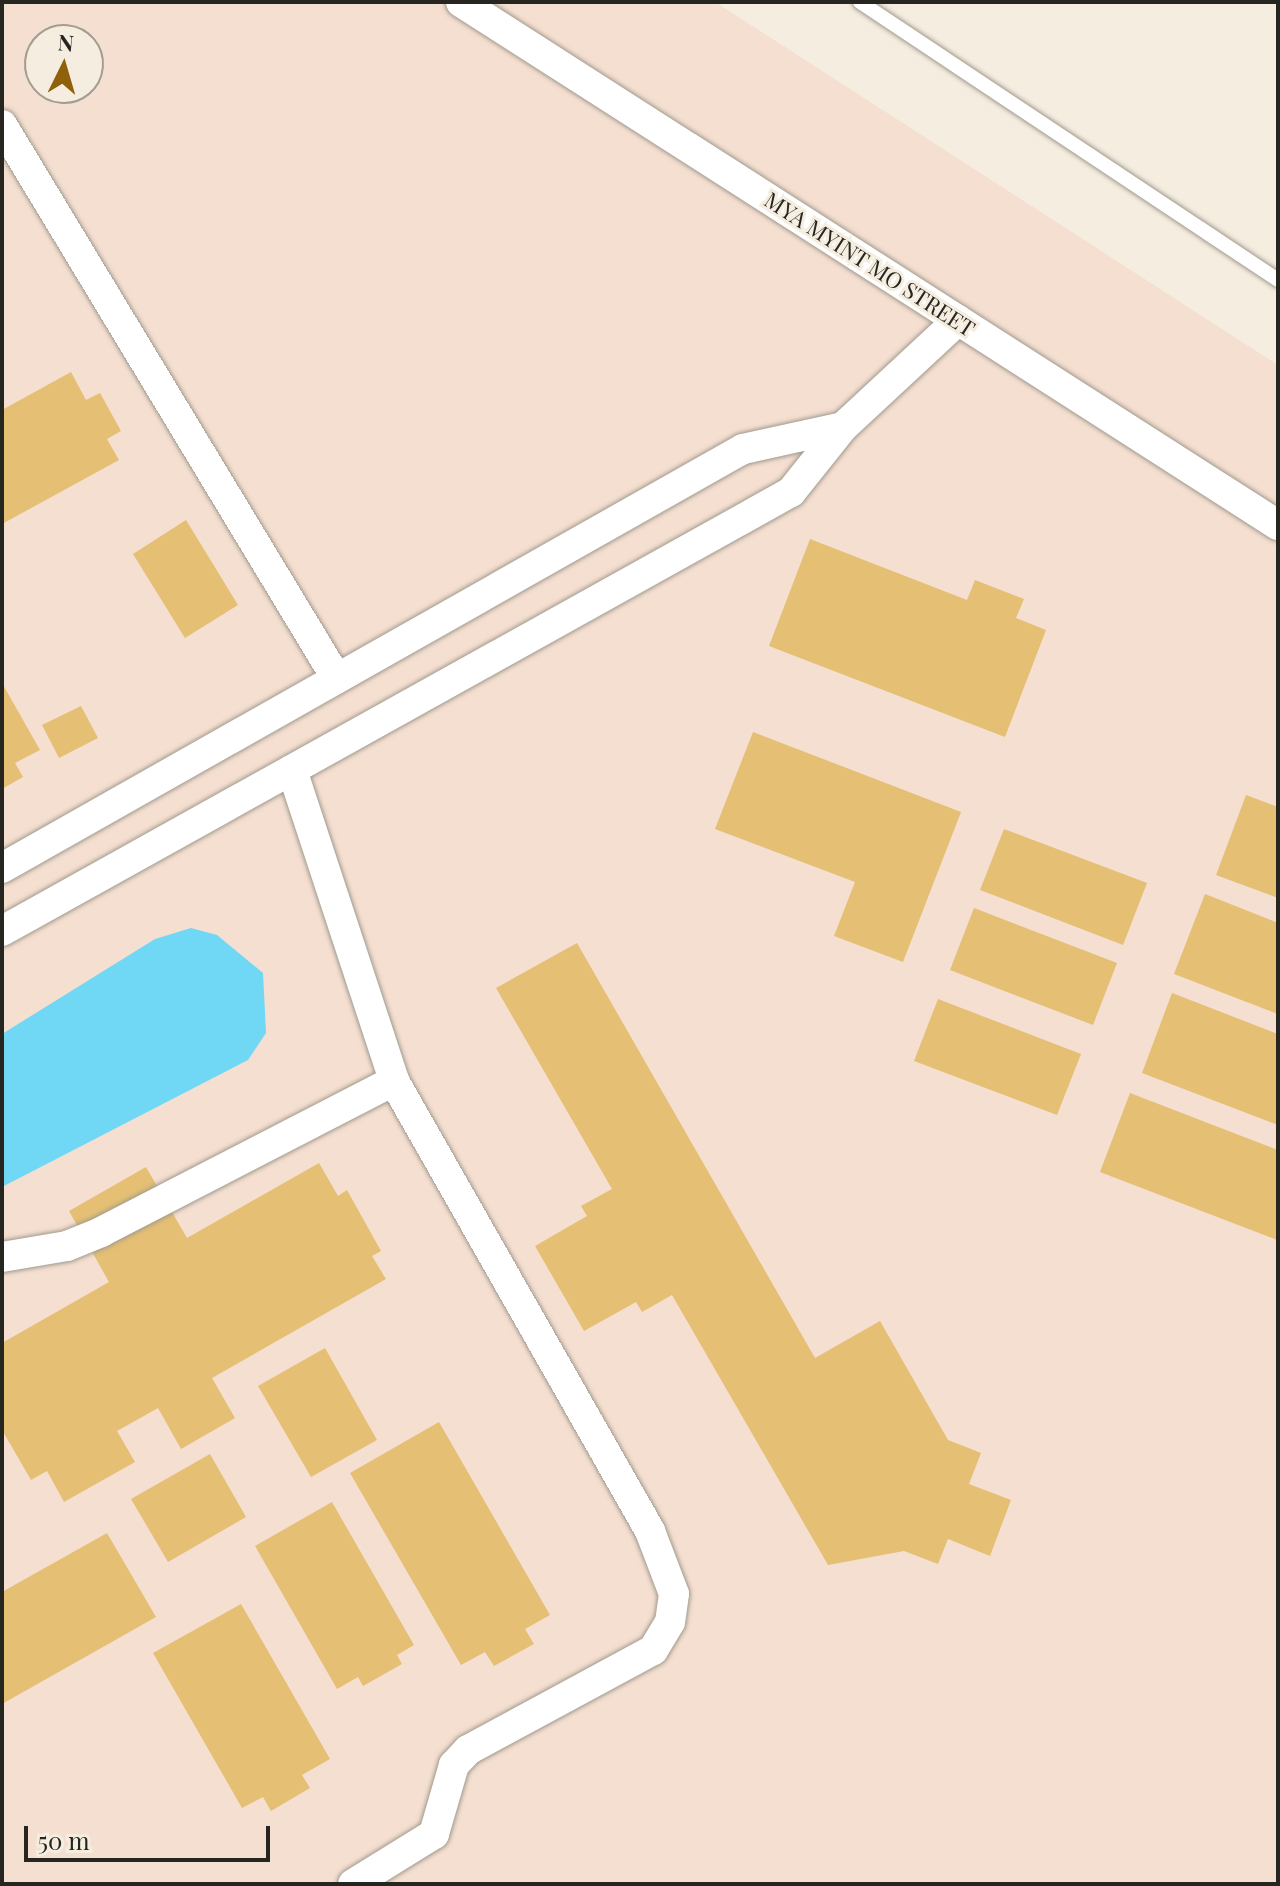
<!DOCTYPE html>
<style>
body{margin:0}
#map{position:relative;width:1280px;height:1886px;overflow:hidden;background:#f4ede0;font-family:"Playfair Display",serif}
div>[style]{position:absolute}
.commercial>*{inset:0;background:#f5dfd1}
.water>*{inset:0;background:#70d8f4}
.building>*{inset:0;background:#e4bf74}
.roads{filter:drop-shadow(0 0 2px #a09a8d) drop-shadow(0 0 2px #a09a8d)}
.lane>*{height:14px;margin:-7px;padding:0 7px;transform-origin:7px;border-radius:7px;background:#fff}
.street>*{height:30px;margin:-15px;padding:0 15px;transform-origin:15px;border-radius:15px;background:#fff}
span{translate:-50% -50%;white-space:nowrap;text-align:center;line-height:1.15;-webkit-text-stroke:6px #f4ede0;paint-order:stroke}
.street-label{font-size:22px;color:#272520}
.frame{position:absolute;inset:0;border:4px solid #272520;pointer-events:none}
.north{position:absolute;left:24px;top:24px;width:80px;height:80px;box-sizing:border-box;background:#f4ede0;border:2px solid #a29d93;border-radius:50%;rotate:5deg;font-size:22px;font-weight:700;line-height:32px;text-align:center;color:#272520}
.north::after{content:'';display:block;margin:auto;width:28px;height:36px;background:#8f610b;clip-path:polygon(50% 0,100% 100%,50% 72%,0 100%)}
.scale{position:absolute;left:24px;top:1826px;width:246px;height:36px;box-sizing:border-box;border:4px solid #272520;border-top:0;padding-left:10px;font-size:24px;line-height:28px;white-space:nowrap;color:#272520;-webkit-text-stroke:6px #f4ede0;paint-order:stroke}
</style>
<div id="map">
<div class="commercial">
<i style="clip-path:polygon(evenodd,2px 2px,715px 2px,1278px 365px,1278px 1884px,2px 1884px,2px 2px,40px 40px,88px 40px,88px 88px,40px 88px,40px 40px)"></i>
</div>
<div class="water">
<i style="clip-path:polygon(191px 928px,217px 935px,263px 973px,266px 1033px,248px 1060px,2px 1187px,2px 1034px,155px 939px)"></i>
</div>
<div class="building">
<i style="clip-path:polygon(71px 372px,86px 400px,100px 393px,121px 431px,107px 439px,119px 460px,2px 524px,2px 410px)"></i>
<i style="clip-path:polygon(186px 520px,238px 605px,185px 638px,133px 554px)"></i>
<i style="clip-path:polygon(810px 539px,967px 600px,975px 580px,1024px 599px,1016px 618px,1046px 630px,1005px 737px,769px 646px)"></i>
<i style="clip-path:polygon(2px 683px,40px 750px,15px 763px,23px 777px,2px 789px)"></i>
<i style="clip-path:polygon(81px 706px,98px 738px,59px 758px,42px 725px)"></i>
<i style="clip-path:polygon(753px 732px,961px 812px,903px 962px,834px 936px,855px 882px,715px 829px)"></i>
<i style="clip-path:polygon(1246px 795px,1278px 807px,1278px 898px,1216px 875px)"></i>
<i style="clip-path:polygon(1004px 829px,1147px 883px,1123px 945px,980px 890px)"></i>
<i style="clip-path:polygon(1205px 894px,1278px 923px,1278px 1014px,1174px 974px)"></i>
<i style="clip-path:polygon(974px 908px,1117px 963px,1093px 1025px,950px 970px)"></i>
<i style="clip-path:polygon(577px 943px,815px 1358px,880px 1321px,948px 1440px,981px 1453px,969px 1484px,1011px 1500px,990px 1556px,948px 1539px,938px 1564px,904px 1551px,828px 1565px,672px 1295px,642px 1312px,636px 1302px,584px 1331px,535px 1246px,587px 1216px,581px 1206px,612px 1189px,496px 988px)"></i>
<i style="clip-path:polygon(1172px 993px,1278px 1034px,1278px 1125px,1142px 1073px)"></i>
<i style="clip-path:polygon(938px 999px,1081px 1054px,1057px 1115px,914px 1061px)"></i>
<i style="clip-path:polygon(1130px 1093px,1278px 1150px,1277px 1240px,1100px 1172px)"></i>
<i style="clip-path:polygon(319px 1163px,338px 1196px,347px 1190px,381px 1251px,372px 1256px,386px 1279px,212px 1378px,235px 1418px,181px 1449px,158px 1408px,117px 1431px,135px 1462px,64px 1502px,47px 1471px,31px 1480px,2px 1430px,2px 1343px,109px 1282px,69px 1211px,146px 1167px,187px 1238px)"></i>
<i style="clip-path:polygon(325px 1348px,377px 1440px,311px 1477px,258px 1386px)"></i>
<i style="clip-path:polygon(439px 1422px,550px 1615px,525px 1629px,534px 1644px,494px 1666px,485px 1652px,461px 1665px,350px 1473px)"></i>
<i style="clip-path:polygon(210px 1454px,246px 1517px,168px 1562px,131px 1499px)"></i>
<i style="clip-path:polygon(332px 1502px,414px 1645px,397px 1655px,402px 1664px,363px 1686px,358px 1677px,337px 1689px,255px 1546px)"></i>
<i style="clip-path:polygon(107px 1533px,156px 1617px,2px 1704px,2px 1592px)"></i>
<i style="clip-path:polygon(241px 1604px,330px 1759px,302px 1775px,310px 1788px,271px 1811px,263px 1797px,242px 1808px,153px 1653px)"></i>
</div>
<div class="roads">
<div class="lane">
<i style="left:860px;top:2px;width:502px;rotate:33.63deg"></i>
</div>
<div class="street">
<i style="left:461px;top:2px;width:970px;rotate:32.63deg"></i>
<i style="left:2px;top:125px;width:647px;rotate:58.84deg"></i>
<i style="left:292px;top:770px;width:327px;rotate:71.8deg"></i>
<i style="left:394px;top:1081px;width:518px;rotate:60.36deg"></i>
<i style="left:650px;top:1531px;width:67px;rotate:69.1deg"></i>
<i style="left:674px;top:1594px;width:28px;rotate:98deg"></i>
<i style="left:670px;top:1622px;width:33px;rotate:121deg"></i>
<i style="left:653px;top:1650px;width:210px;rotate:151.6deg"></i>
<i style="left:468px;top:1750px;width:21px;rotate:133deg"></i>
<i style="left:454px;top:1765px;width:72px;rotate:106.2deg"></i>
<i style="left:434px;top:1834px;width:95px;rotate:148.3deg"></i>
<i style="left:2px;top:868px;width:851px;rotate:-29.49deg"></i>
<i style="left:743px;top:449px;width:102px;rotate:-12.4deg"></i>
<i style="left:2px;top:931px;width:903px;rotate:-29.09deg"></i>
<i style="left:791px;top:492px;width:83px;rotate:-51.3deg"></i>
<i style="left:843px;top:427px;width:157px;rotate:-42.9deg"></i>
<i style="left:2px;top:1257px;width:66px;rotate:-9.6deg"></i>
<i style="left:67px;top:1246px;width:37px;rotate:-22deg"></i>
<i style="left:101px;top:1232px;width:330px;rotate:-27.3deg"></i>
</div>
</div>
<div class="street-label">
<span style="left:870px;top:264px;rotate:33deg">MYA MYINT MO STREET</span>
</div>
<div class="frame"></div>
<div class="north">N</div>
<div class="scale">50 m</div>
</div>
